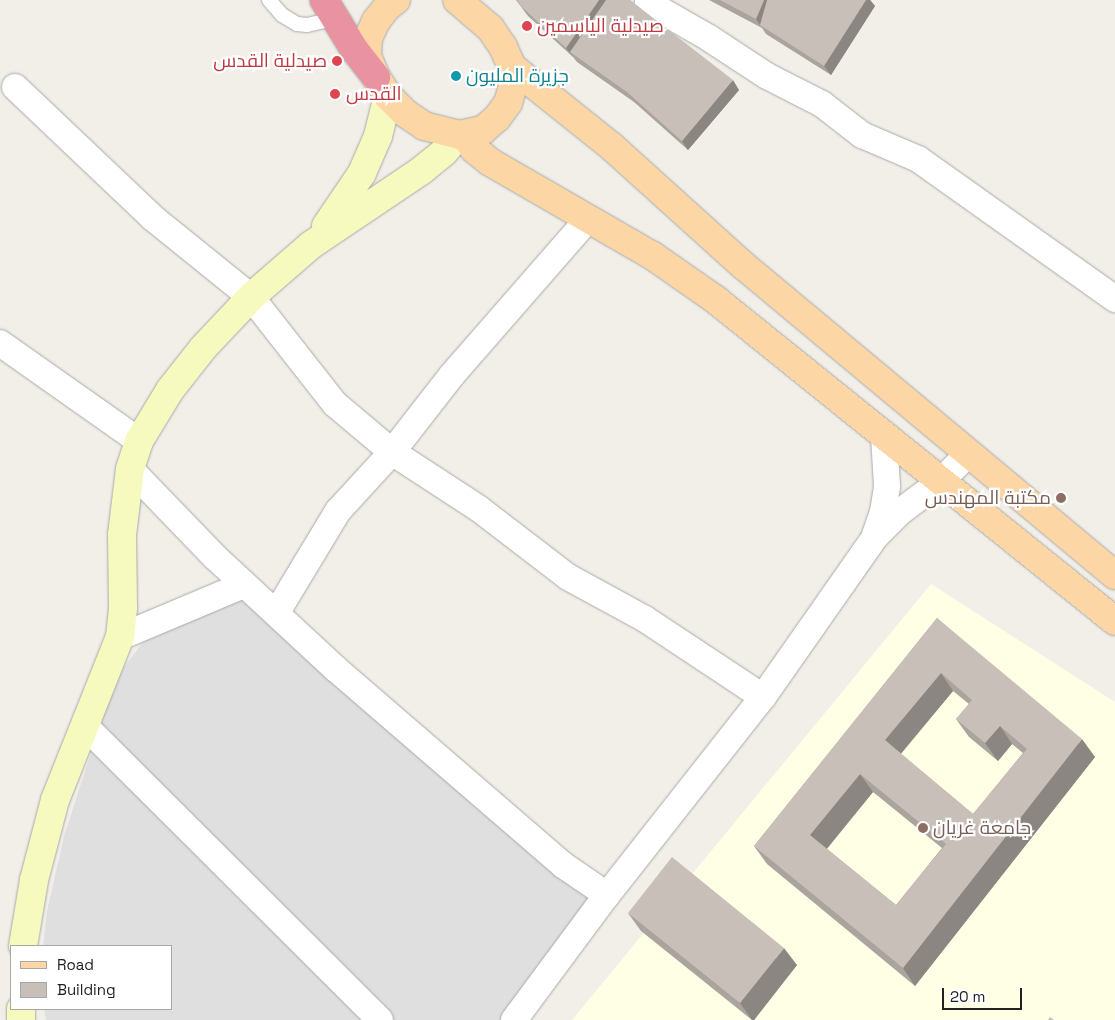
<!DOCTYPE html>
<meta charset="utf-8">
<style>
body{margin:0}
#map{position:relative;width:1115px;height:1020px;overflow:hidden;background:#f2efe9;font-family:"Space Grotesk",Cairo,sans-serif}
div>[style]{position:absolute}
.residential>*{inset:0;background:#e0dfdf}
.education>*{inset:0;background:#ffffe5}
.roads{filter:drop-shadow(0 0 1px #a9a9a9) drop-shadow(0 0 1px #a9a9a9)}
.lane>*{height:14px;margin:-7px;padding:0 7px;transform-origin:7px;border-radius:7px;background:#fff}
.street>*{height:26px;margin:-13px;padding:0 13px;transform-origin:13px;border-radius:13px;background:#fff}
.secondary>*{height:28px;margin:-14px;padding:0 14px;transform-origin:14px;border-radius:14px;background:#f7fabf}
.primary>*{height:28px;margin:-14px;padding:0 14px;transform-origin:14px;border-radius:14px;background:#fcd6a4}
.highway>*{height:28px;margin:-14px;padding:0 14px;transform-origin:14px;border-radius:14px;background:#e892a2}
.wall>*{inset:0;background:#aba49e}
.shaded-wall>*{inset:0;background:#8b8681}
.building>*{inset:0;background:#c7bfb8}
.dots>*{width:14px;height:14px;translate:-50% -50%;box-sizing:border-box;border:2px solid #fff;border-radius:50%}
span{translate:-50% -50%;white-space:nowrap;text-align:center;line-height:1.15;-webkit-text-stroke:4.5px #fff;paint-order:stroke}
.health-label{font-size:19px;color:#be3a42}
.left{translate:0 -50%;text-align:left}
.right{translate:-100% -50%;text-align:right}
.culture-label{font-size:19px;color:#0d838f}
.education-label{font-size:19px;color:#785e54}
.legend{position:absolute;left:10px;top:945px;width:162px;height:65px;box-sizing:border-box;background:#fff;border:1px solid #a7a7a7;margin:0;padding:6px 9px;list-style:none;font-size:15px;color:#222}
.legend li{display:flex;align-items:center;gap:10px;height:25px}
.legend b{width:25px;border:1px solid #a7a7a7}
.scale{position:absolute;left:942px;top:988px;width:80px;height:22px;box-sizing:border-box;border:2px solid #222;border-top:0;padding-left:6px;font-size:15px;line-height:18px;white-space:nowrap;color:#222;-webkit-text-stroke:4px #fff;paint-order:stroke}
</style>
<div id="map">
<div class="residential">
<i style="clip-path:polygon(245px 588px,605px 896px,511px 1020px,46px 1020px,44px 1009px,171px 1009px,171px 946px,43px 946px,47px 911px,64px 836px,115px 679px,150px 633px)"></i>
</div>
<div class="education">
<i style="clip-path:polygon(931px 584px,1115px 702px,1115px 1020px,572px 1020px)"></i>
</div>
<div class="roads">
<div class="lane">
<i style="left:269px;top:0;width:20px;rotate:49deg"></i>
<i style="left:282px;top:15px;width:17px;rotate:31deg"></i>
<i style="left:297px;top:24px;width:10px;rotate:6deg"></i>
<i style="left:307px;top:25px;width:28px;rotate:-13deg"></i>
</div>
<div class="street">
<i style="left:648px;top:0;width:3px;rotate:90deg"></i>
<i style="left:648px;top:3px;width:70px;rotate:29.8deg"></i>
<i style="left:709px;top:38px;width:69px;rotate:33.2deg"></i>
<i style="left:767px;top:76px;width:62px;rotate:27deg"></i>
<i style="left:822px;top:104px;width:51px;rotate:37.8deg"></i>
<i style="left:862px;top:135px;width:61px;rotate:23.2deg"></i>
<i style="left:918px;top:159px;width:242px;rotate:35.4deg"></i>
<i style="left:15px;top:87px;width:190px;rotate:43.5deg"></i>
<i style="left:153px;top:218px;width:126px;rotate:38.9deg"></i>
<i style="left:251px;top:297px;width:136px;rotate:51.9deg"></i>
<i style="left:335px;top:404px;width:75px;rotate:40.1deg"></i>
<i style="left:392px;top:452px;width:103px;rotate:33.1deg"></i>
<i style="left:478px;top:508px;width:113px;rotate:37.5deg"></i>
<i style="left:568px;top:577px;width:88px;rotate:28.6deg"></i>
<i style="left:645px;top:619px;width:141px;rotate:33.5deg"></i>
<i style="left:0;top:343px;width:170px;rotate:35.2deg"></i>
<i style="left:130px;top:469px;width:122px;rotate:46deg"></i>
<i style="left:215px;top:557px;width:165px;rotate:42.8deg"></i>
<i style="left:336px;top:669px;width:300px;rotate:40.8deg"></i>
<i style="left:563px;top:865px;width:53px;rotate:34.3deg"></i>
<i style="left:875px;top:535px;width:24px;rotate:-71deg"></i>
<i style="left:883px;top:512px;width:26px;rotate:-81deg"></i>
<i style="left:887px;top:486px;width:51px;rotate:-93.4deg"></i>
<i style="left:277px;top:612px;width:118px;rotate:-58.9deg"></i>
<i style="left:338px;top:511px;width:80px;rotate:-47.5deg"></i>
<i style="left:392px;top:452px;width:98px;rotate:-52.1deg"></i>
<i style="left:452px;top:375px;width:207px;rotate:-48.9deg"></i>
<i style="left:120px;top:637px;width:134px;rotate:-22.8deg"></i>
<i style="left:86px;top:727px;width:415px;rotate:44.9deg"></i>
<i style="left:514px;top:1020px;width:156px;rotate:-53.4deg"></i>
<i style="left:607px;top:895px;width:252px;rotate:-51.8deg"></i>
<i style="left:763px;top:697px;width:195px;rotate:-55deg"></i>
<i style="left:875px;top:537px;width:35px;rotate:-45deg"></i>
<i style="left:900px;top:512px;width:50px;rotate:-36.9deg"></i>
<i style="left:940px;top:482px;width:41px;rotate:-45deg"></i>
</div>
<div class="secondary">
<i style="left:326px;top:226px;width:64px;rotate:-55.8deg"></i>
<i style="left:362px;top:173px;width:40px;rotate:-66.6deg"></i>
<i style="left:378px;top:136px;width:41px;rotate:-76deg"></i>
<i style="left:23px;top:946px;width:67px;rotate:-80.5deg"></i>
<i style="left:34px;top:880px;width:83px;rotate:-75.3deg"></i>
<i style="left:55px;top:800px;width:175px;rotate:-68.3deg"></i>
<i style="left:120px;top:637px;width:30px;rotate:-84deg"></i>
<i style="left:123px;top:607px;width:72px;rotate:-90.8deg"></i>
<i style="left:122px;top:535px;width:66px;rotate:-83.1deg"></i>
<i style="left:130px;top:469px;width:29px;rotate:-72deg"></i>
<i style="left:139px;top:441px;width:60px;rotate:-58.7deg"></i>
<i style="left:170px;top:390px;width:53px;rotate:-51.8deg"></i>
<i style="left:203px;top:348px;width:70px;rotate:-46.7deg"></i>
<i style="left:251px;top:297px;width:79px;rotate:-40.9deg"></i>
<i style="left:311px;top:245px;width:134px;rotate:-34deg"></i>
<i style="left:422px;top:170px;width:28px;rotate:-39deg"></i>
<i style="left:444px;top:152px;width:23px;rotate:-49deg"></i>
<i style="left:21px;top:1009px;width:11px;rotate:90deg"></i>
</div>
<div class="primary">
<i style="left:396px;top:0;width:11px;rotate:142deg"></i>
<i style="left:387px;top:7px;width:18px;rotate:128deg"></i>
<i style="left:376px;top:21px;width:19px;rotate:115deg"></i>
<i style="left:368px;top:38px;width:18px;rotate:93deg"></i>
<i style="left:367px;top:56px;width:23px;rotate:67deg"></i>
<i style="left:376px;top:77px;width:22px;rotate:58deg"></i>
<i style="left:388px;top:96px;width:24px;rotate:45deg"></i>
<i style="left:405px;top:113px;width:23px;rotate:34deg"></i>
<i style="left:424px;top:126px;width:36px;rotate:14deg"></i>
<i style="left:459px;top:135px;width:25px;rotate:-12deg"></i>
<i style="left:483px;top:130px;width:18px;rotate:-41deg"></i>
<i style="left:497px;top:118px;width:19px;rotate:-54deg"></i>
<i style="left:508px;top:103px;width:19px;rotate:-74deg"></i>
<i style="left:513px;top:85px;width:18px;rotate:-93deg"></i>
<i style="left:512px;top:67px;width:22px;rotate:-114deg"></i>
<i style="left:503px;top:47px;width:23px;rotate:-124deg"></i>
<i style="left:490px;top:28px;width:43px;rotate:-139.7deg"></i>
<i style="left:512px;top:67px;width:127px;rotate:38.6deg"></i>
<i style="left:611px;top:146px;width:179px;rotate:42.1deg"></i>
<i style="left:744px;top:266px;width:483px;rotate:39.8deg"></i>
<i style="left:465px;top:135px;width:17px;rotate:57deg"></i>
<i style="left:474px;top:149px;width:21px;rotate:39deg"></i>
<i style="left:490px;top:162px;width:188px;rotate:30deg"></i>
<i style="left:653px;top:256px;width:77px;rotate:34.9deg"></i>
<i style="left:716px;top:300px;width:512px;rotate:38.82deg"></i>
</div>
<div class="highway">
<i style="left:324px;top:0;width:57px;rotate:58.5deg"></i>
<i style="left:354px;top:49px;width:36px;rotate:52deg"></i>
</div>
</div>
<div class="wall">
<i style="clip-path:polygon(516px 0,630px 0,739px 90px,688px 150px,634px 102px,577px 62px,573px 57px,528px 16px)"></i>
<i style="clip-path:polygon(709px 0,870px 0,875px 6px,831px 75px,766px 34px,762px 28px)"></i>
<i style="clip-path:polygon(evenodd,937px 618px,1095px 757px,915px 986px,767px 864px,754px 846px,937px 618px,953px 691px,969px 704px,956px 719px,969px 737px,998px 761px,1012px 744px,1023px 753px,973px 814px,901px 754px,953px 691px,937px 618px,873px 792px,942px 848px,896px 905px,827px 849px,873px 792px)"></i>
<i style="clip-path:polygon(628px 913px,797px 965px,754px 1020px,752px 1020px,641px 931px)"></i>
</div>
<div class="shaded-wall">
<i style="clip-path:polygon(599px 0,612px 0,570px 52px,573px 57px,566px 48px)"></i>
<i style="clip-path:polygon(764px 0,775px 0,760px 25px,756px 19px)"></i>
<i style="clip-path:polygon(866px 0,870px 0,875px 6px,831px 75px,824px 66px)"></i>
<i style="clip-path:polygon(733px 80px,739px 90px,688px 150px,682px 141px)"></i>
<i style="clip-path:polygon(941px 673px,953px 691px,897px 758px,885px 740px)"></i>
<i style="clip-path:polygon(1000px 726px,1012px 744px,998px 761px,985px 743px)"></i>
<i style="clip-path:polygon(1082px 739px,1095px 757px,915px 986px,903px 968px)"></i>
<i style="clip-path:polygon(860px 774px,873px 792px,823px 853px,810px 835px)"></i>
<i style="clip-path:polygon(784px 948px,797px 965px,754px 1020px,752px 1020px,740px 1003px)"></i>
</div>
<div class="building">
<i style="clip-path:polygon(517px 0,599px 0,566px 48px,521px 6px)"></i>
<i style="clip-path:polygon(606px 0,630px 0,733px 80px,682px 141px,627px 92px,570px 52px)"></i>
<i style="clip-path:polygon(720px 0,764px 0,756px 19px)"></i>
<i style="clip-path:polygon(767px 0,866px 0,824px 66px,760px 25px)"></i>
<i style="clip-path:polygon(evenodd,937px 618px,1082px 739px,903px 968px,754px 846px,937px 618px,941px 673px,972px 700px,956px 719px,985px 743px,1000px 726px,1027px 749px,973px 814px,885px 740px,941px 673px,937px 618px,860px 774px,946px 844px,896px 905px,810px 835px,860px 774px)"></i>
<i style="clip-path:polygon(672px 857px,784px 948px,740px 1003px,628px 913px)"></i>
<i style="clip-path:polygon(1050px 1017px,1054px 1020px,1048px 1020px)"></i>
</div>
<div class="dots">
<i style="left:527px;top:26px;background:#e0444e"></i>
<i style="left:337px;top:61px;background:#e0444e"></i>
<i style="left:456px;top:76px;background:#0f9aa8"></i>
<i style="left:335px;top:94px;background:#e0444e"></i>
<i style="left:1061px;top:498px;background:#8d6e63"></i>
<i style="left:923px;top:828px;background:#8d6e63"></i>
</div>
<div class="health-label">
<span class="left" style="left:537px;top:26px">صيدلية الياسمين</span>
<span class="right" style="left:327px;top:61px">صيدلية القدس</span>
<span class="left" style="left:346px;top:94px">القدس</span>
</div>
<div class="culture-label">
<span class="left" style="left:466px;top:76px">جزيرة المليون</span>
</div>
<div class="education-label">
<span class="right" style="left:1051px;top:498px">مكتبة المهندس</span>
<span class="left" style="left:933px;top:828px">جامعة غريان</span>
</div>
<ul class="legend">
<li><b style="height:6px;background:#fcd6a4"></b>Road</li>
<li><b style="height:14px;background:#c7bfb8"></b>Building</li>
</ul>
<div class="scale">20 m</div>
</div>
